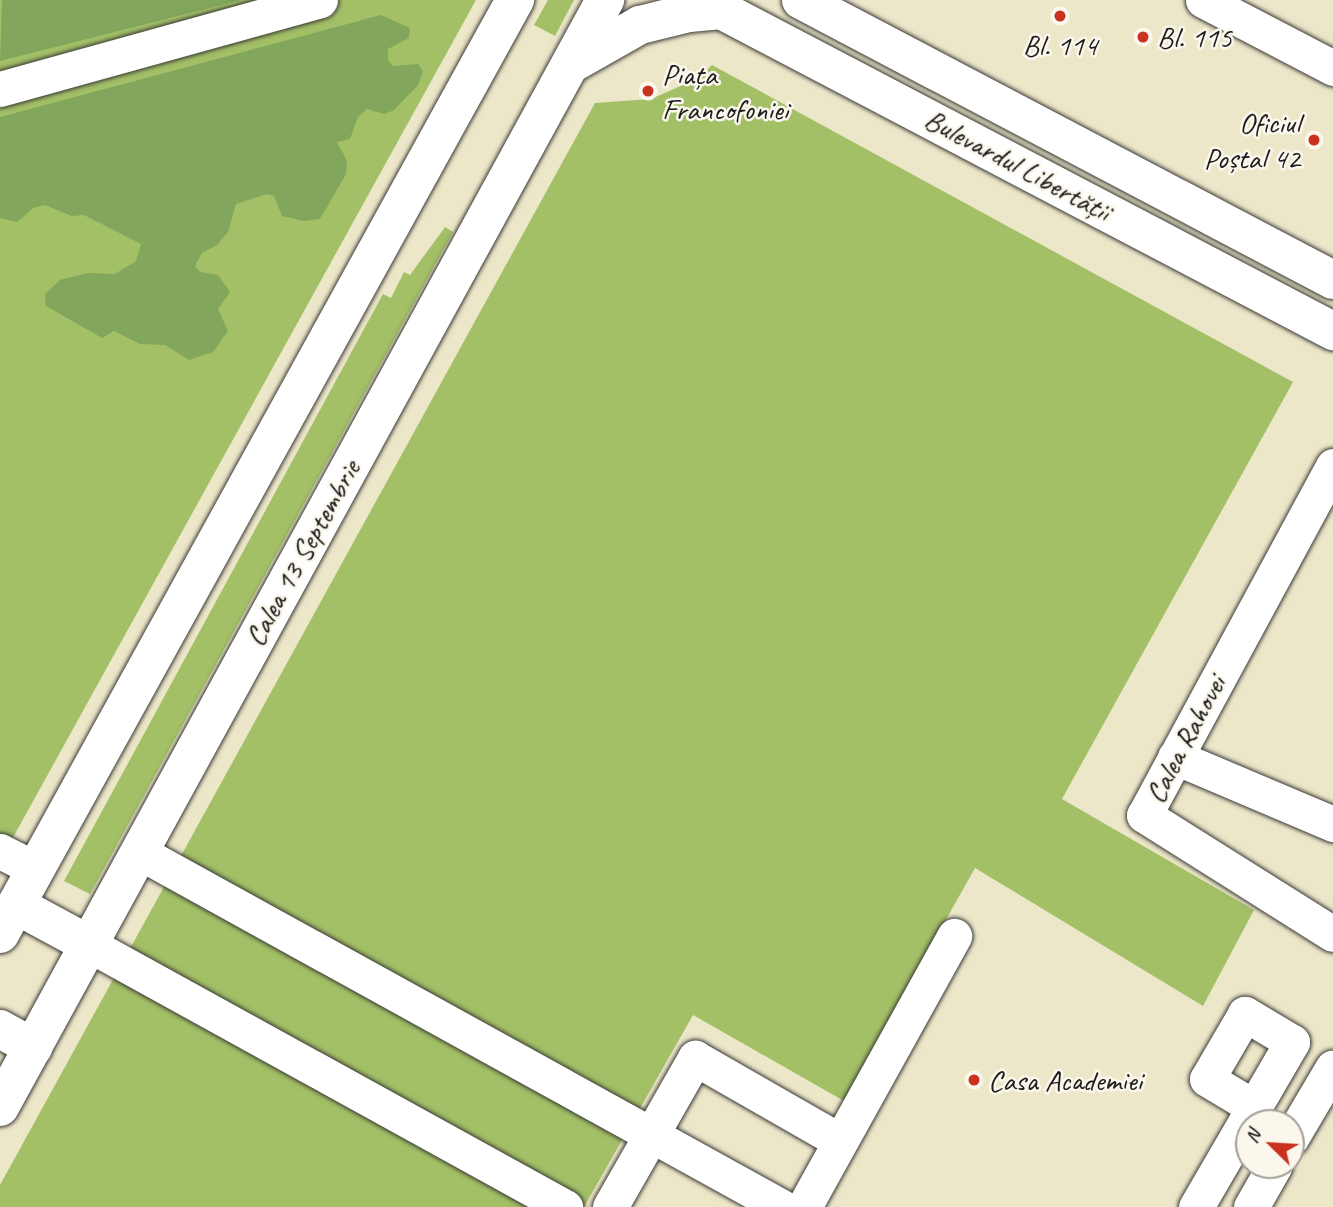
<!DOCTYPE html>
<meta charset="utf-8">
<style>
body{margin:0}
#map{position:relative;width:1333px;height:1207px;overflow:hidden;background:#ede7ca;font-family:Caveat,sans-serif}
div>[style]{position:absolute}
.green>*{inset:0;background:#a3c067}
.forest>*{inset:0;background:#82a65c}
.roads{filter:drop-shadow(0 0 2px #3b3a36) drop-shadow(0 0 2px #3b3a36)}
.minor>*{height:35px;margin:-17.5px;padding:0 17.5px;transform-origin:17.5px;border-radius:17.5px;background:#fff}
.major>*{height:38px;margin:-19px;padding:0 19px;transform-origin:19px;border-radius:19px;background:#fff}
.dots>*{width:19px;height:19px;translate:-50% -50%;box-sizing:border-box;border:4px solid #fbf7ec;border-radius:50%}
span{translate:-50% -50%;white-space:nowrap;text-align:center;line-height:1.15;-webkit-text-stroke:5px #fbf7ec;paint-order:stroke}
.poi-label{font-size:30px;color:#1c1c1c}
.left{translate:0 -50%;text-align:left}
.right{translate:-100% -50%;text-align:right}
.street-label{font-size:30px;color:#1c1c1c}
.north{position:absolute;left:1235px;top:1109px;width:70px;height:70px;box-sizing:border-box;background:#fbf7ec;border:2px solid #a29f99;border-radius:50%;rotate:294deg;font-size:19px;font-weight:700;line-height:28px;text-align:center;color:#1c1c1c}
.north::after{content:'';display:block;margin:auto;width:24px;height:32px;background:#c8321e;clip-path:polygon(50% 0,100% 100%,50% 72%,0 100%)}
</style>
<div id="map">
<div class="green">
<i style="clip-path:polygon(0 0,476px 0,0 861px)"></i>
<i style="clip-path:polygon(548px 0,574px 0,555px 36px,534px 25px)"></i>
<i style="clip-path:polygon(712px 65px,1293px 382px,1062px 799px,1254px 910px,1203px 1006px,975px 868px,844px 1101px,693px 1015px,584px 1207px,0 1207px,0 1185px,595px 103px,651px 99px,699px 78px)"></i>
<i style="clip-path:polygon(445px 227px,453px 232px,90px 894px,64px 881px,383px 294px,391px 298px,404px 272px,410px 275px)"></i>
</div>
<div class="forest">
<i style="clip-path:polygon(2px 0,241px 0,0 61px)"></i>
<i style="clip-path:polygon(381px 15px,410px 28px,409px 38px,388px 49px,388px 60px,393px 66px,418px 64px,423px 71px,418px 85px,394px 110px,384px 114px,367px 109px,358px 117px,350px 139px,337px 142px,347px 161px,346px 174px,320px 219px,303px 221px,282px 216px,274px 196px,267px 194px,236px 204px,228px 232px,217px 245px,202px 253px,195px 266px,200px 272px,218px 275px,230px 292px,218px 309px,228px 331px,213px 352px,189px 360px,165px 345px,140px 344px,114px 331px,102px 338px,46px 306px,45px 294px,60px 280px,87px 273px,115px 274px,136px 261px,141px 244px,84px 215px,72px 216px,45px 205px,33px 208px,17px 222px,0 218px,0 117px)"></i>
</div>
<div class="roads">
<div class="minor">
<i style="left:1203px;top:0;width:147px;rotate:27.6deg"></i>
<i style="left:0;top:89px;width:332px;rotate:-15.5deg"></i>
<i style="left:1333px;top:466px;width:397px;rotate:118.4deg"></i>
<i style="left:1144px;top:815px;width:223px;rotate:32.2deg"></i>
<i style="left:1175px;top:757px;width:172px;rotate:23deg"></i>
<i style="left:0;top:851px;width:39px;rotate:27deg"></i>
<i style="left:139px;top:852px;width:734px;rotate:28.9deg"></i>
<i style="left:88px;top:944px;width:545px;rotate:28.87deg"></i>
<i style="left:1291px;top:1138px;width:82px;rotate:-59.4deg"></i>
<i style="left:610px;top:1207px;width:172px;rotate:-60.3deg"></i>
<i style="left:695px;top:1058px;width:167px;rotate:29.8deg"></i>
<i style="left:804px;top:1207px;width:310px;rotate:-61deg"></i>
<i style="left:1196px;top:1207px;width:191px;rotate:-59.8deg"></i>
<i style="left:1292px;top:1042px;width:55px;rotate:-149.2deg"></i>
<i style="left:1245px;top:1014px;width:75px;rotate:120.3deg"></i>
<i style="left:1207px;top:1079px;width:55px;rotate:30.8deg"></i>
<i style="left:1251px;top:1207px;width:48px;rotate:-60.3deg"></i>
</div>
<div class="major">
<i style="left:702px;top:0;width:713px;rotate:27.68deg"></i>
<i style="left:801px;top:0;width:601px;rotate:27.76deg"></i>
<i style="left:573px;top:63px;width:77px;rotate:-29.6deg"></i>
<i style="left:640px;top:25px;width:50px;rotate:-13.8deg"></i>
<i style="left:689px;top:13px;width:33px;rotate:-5deg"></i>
<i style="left:16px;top:905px;width:82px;rotate:28.4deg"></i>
<i style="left:0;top:934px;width:1067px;rotate:-61.13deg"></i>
<i style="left:0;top:1029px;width:38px;rotate:29deg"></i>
<i style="left:0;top:1107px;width:1262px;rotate:-61.34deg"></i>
</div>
</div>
<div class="dots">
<i style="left:1060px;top:16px;background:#c8321e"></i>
<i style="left:1143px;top:37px;background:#c8321e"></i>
<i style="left:648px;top:91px;background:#c8321e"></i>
<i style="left:1314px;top:140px;background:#c8321e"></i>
<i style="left:974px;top:1080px;background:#c8321e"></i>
</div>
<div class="poi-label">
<span class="left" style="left:1157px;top:37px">Bl. 115</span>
<span style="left:1060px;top:45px">Bl. 114</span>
<span class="left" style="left:662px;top:91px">Piața<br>Francofoniei</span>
<span class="right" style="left:1300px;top:140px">Oficiul<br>Poștal 42</span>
<span class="left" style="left:988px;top:1080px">Casa Academiei</span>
</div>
<div class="street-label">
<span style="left:1018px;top:165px;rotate:28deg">Bulevardul Libertății</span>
<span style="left:302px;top:553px;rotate:-61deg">Calea 13 Septembrie</span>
<span style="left:1185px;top:739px;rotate:-62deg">Calea Rahovei</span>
</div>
<div class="north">N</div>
</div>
